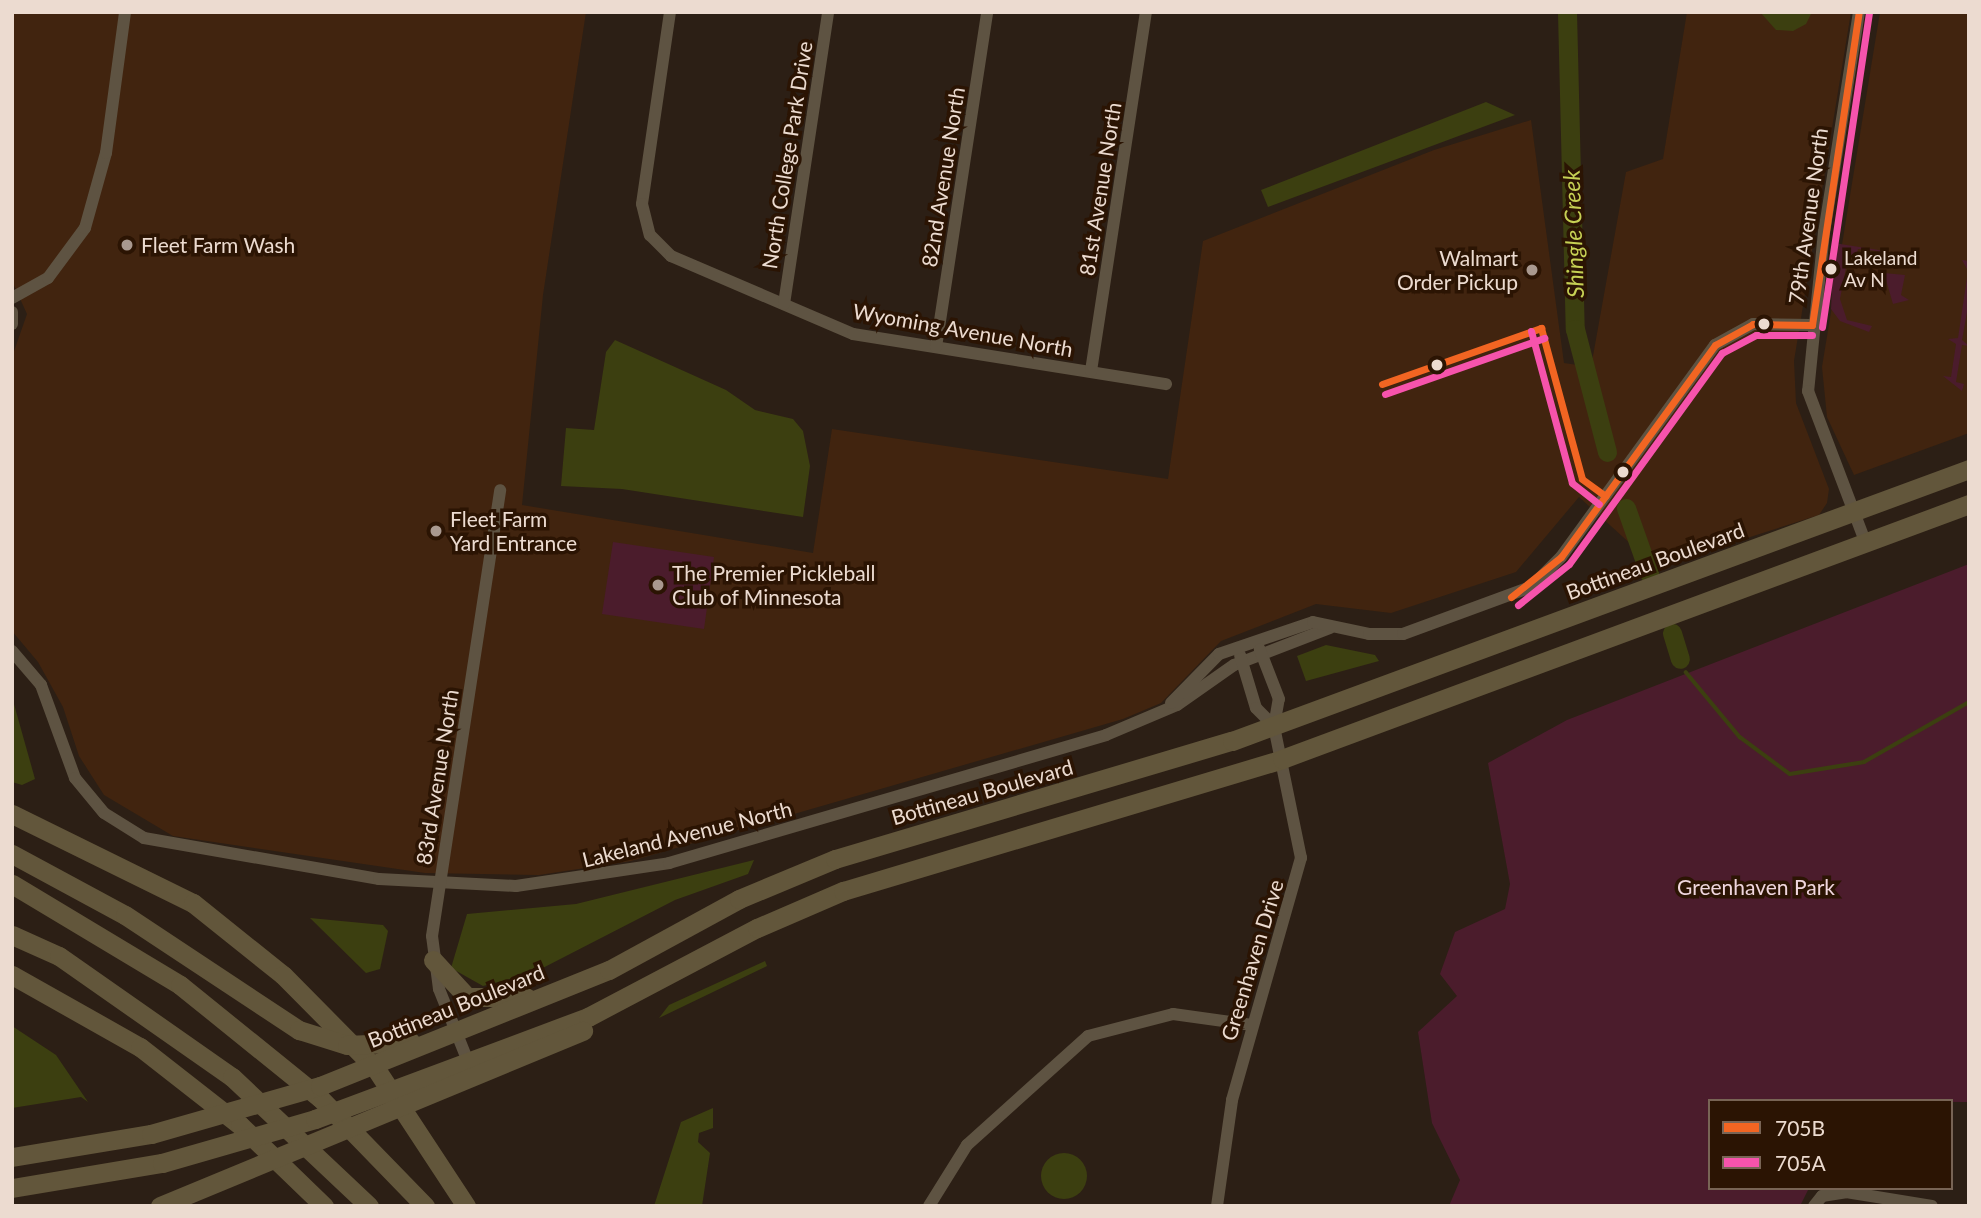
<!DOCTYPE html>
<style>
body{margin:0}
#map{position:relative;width:1981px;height:1218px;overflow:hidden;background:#2c1f15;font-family:Lato,sans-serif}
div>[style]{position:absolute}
.built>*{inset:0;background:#41240f}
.green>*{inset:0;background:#4b1c2c}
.water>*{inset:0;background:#3c3f10}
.round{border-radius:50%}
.stream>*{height:3.5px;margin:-1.75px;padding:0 1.75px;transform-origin:1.75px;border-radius:1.75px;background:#3c3f10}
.river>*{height:19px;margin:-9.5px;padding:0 9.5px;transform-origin:9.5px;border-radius:9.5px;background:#3c3f10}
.minor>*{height:12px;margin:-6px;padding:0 6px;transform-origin:6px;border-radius:6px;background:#5e5342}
.highway>*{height:19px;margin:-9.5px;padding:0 9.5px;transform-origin:9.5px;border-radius:9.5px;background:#62563b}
.bus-1>*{height:7px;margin:-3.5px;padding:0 3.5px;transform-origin:3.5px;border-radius:3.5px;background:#f26522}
.bus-2>*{height:7px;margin:-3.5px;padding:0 3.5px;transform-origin:3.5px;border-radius:3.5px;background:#f653ac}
.dots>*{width:19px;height:19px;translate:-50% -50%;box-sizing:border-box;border:4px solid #2b1403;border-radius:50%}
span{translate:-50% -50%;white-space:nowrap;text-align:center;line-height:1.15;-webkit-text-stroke:7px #2b1403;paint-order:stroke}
.bus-label{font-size:19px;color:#ecdbd0}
.left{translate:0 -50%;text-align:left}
.street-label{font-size:21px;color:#ecdbd0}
.poi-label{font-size:21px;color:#ecdbd0}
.right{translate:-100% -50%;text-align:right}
.park-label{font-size:21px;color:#efd6dd}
.water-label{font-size:23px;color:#c6d054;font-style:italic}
.frame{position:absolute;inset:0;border:14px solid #ecdbd0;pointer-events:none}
.legend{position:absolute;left:1708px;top:1099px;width:245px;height:91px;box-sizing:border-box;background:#2b1403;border:2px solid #786455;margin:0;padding:9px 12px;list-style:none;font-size:21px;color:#ecdbd0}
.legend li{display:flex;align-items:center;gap:14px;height:35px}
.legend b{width:35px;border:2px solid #786455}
</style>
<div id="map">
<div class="built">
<i style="clip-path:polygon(12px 12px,586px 12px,543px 295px,522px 505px,813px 553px,832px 429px,1168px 479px,1203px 241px,1434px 150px,1531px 120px,1564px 363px,1591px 367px,1626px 172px,1663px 159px,1687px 12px,1851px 12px,1794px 361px,1796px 403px,1829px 489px,1827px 503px,1819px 515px,1656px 567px,1579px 497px,1516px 572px,1391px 613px,1316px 604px,1221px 641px,1161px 703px,1123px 719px,631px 861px,539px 875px,425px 873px,173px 836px,104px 795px,79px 756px,63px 707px,38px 662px,12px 631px,12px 357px,27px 314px,12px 281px)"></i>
<i style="clip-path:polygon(1880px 12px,1969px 12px,1969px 433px,1854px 475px,1827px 417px,1822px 367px)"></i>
</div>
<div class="green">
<i style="clip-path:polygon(1834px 243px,1885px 251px,1881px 261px,1876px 251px,1858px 249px,1856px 257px,1848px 257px,1840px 299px,1847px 320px,1872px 326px,1869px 332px,1840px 321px,1831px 309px)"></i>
<i style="clip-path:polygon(1962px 260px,1969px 261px,1969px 301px,1962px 340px,1969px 346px,1962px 345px,1956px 382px,1964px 384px,1962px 391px,1943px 376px,1951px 377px,1956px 344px,1948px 339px,1958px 338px,1968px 271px)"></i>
<i style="clip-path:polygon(1884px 273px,1905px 275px,1901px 295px,1909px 300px,1893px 304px)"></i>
<i style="clip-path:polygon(613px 542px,714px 557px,704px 629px,602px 614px)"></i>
<i style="clip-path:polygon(1969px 564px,1969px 1102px,1710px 1101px,1710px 1188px,1809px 1188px,1800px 1206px,1449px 1206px,1460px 1180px,1432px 1123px,1418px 1032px,1457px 996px,1440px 974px,1455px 932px,1505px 909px,1510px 884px,1488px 763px,1567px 720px)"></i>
</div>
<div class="water">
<i style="clip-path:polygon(1760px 12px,1812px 12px,1806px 24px,1793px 31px,1776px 30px)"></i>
<i style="clip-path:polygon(1486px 102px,1515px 115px,1268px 207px,1261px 190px)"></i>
<i style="clip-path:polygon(615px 340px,726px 390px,755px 410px,793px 419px,803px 431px,810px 466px,803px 517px,622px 489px,561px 486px,566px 428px,594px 430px,606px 352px)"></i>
<i style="clip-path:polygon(1326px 645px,1375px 655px,1379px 661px,1306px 681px,1297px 656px)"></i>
<i style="clip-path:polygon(12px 697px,35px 779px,22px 785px,12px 782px)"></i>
<i style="clip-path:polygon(754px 860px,748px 874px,675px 900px,533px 973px,483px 986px,451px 968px,467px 914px,576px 904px)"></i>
<i style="clip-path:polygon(310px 918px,383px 925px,388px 931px,380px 969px,366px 973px)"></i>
<i style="clip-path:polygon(765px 961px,767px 966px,659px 1018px,669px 1005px)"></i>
<i style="clip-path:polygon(12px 1026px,56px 1055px,88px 1102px,81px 1097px,12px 1108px)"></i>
<i style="clip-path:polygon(713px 1108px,713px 1128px,699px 1133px,698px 1142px,710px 1153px,702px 1206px,654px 1206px,681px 1122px)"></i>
<i class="round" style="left:1041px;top:1153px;width:46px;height:46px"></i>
</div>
<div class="stream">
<i style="left:1686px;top:672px;width:85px;rotate:50.3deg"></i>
<i style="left:1740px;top:737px;width:62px;rotate:36.5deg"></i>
<i style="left:1790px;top:774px;width:75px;rotate:-9.2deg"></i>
<i style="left:1864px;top:762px;width:121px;rotate:-29.7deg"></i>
</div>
<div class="river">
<i style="left:1567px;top:12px;width:317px;rotate:88.6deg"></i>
<i style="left:1575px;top:329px;width:127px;rotate:75.4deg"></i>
<i style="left:1626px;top:508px;width:69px;rotate:70.5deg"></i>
<i style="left:1672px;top:633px;width:27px;rotate:73deg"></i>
</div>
<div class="minor">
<i style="left:670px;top:12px;width:194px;rotate:98.3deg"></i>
<i style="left:642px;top:204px;width:32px;rotate:76deg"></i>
<i style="left:650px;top:235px;width:30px;rotate:45deg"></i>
<i style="left:671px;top:256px;width:198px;rotate:23.2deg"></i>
<i style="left:853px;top:334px;width:317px;rotate:9.1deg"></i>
<i style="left:1859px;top:12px;width:223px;rotate:99deg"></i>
<i style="left:1824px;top:232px;width:160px;rotate:95.7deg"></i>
<i style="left:1808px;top:391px;width:160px;rotate:69.2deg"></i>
<i style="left:12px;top:298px;width:41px;rotate:-29.1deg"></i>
<i style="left:48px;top:278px;width:62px;rotate:-53.5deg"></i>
<i style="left:85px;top:228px;width:78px;rotate:-74.4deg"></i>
<i style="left:106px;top:153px;width:142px;rotate:-82.3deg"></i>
<i style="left:784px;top:304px;width:295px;rotate:-81.4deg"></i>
<i style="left:12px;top:312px;width:12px;rotate:90deg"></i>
<i style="left:936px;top:347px;width:339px;rotate:-81.3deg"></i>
<i style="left:1091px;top:371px;width:363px;rotate:-81.3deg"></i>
<i style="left:12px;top:651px;width:45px;rotate:49.5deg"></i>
<i style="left:41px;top:685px;width:99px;rotate:69.9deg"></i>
<i style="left:75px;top:778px;width:45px;rotate:50.4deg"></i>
<i style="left:104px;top:813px;width:47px;rotate:32deg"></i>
<i style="left:144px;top:838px;width:239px;rotate:9.9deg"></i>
<i style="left:379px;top:879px;width:137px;rotate:2.9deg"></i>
<i style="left:516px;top:886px;width:155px;rotate:-8.5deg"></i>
<i style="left:669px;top:863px;width:455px;rotate:-16.3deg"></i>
<i style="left:1106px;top:735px;width:77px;rotate:-22.9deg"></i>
<i style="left:1177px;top:705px;width:70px;rotate:-35.1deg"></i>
<i style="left:1234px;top:665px;width:103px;rotate:-21.1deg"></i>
<i style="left:1240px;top:655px;width:55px;rotate:73.2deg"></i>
<i style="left:1256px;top:708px;width:25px;rotate:45deg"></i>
<i style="left:1171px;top:703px;width:69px;rotate:-45.6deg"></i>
<i style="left:1219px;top:654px;width:99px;rotate:-18.8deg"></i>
<i style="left:1313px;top:622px;width:57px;rotate:12.1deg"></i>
<i style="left:1369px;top:634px;width:34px"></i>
<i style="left:1403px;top:634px;width:136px;rotate:-20.2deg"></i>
<i style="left:1531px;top:587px;width:42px;rotate:-45deg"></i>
<i style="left:1561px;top:557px;width:262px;rotate:-54deg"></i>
<i style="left:1715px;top:345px;width:43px;rotate:-28.9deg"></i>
<i style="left:1753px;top:324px;width:59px;rotate:1deg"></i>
<i style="left:469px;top:1064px;width:81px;rotate:-111.8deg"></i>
<i style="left:439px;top:989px;width:53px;rotate:-97.5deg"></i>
<i style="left:432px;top:936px;width:451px;rotate:-81.3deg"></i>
<i style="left:929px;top:1206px;width:72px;rotate:-58.1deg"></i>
<i style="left:967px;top:1145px;width:163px;rotate:-42deg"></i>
<i style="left:1088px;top:1036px;width:88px;rotate:-14.5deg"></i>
<i style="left:1173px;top:1014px;width:80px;rotate:7.9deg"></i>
<i style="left:1217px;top:1206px;width:107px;rotate:-81.9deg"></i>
<i style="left:1232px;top:1100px;width:252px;rotate:-74.1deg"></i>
<i style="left:1301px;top:858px;width:135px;rotate:-101.6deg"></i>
<i style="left:1274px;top:726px;width:27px;rotate:-80deg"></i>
<i style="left:1279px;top:699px;width:53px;rotate:-111.2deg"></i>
<i style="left:1814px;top:1206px;width:13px;rotate:-51deg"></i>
<i style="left:1822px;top:1196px;width:24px;rotate:-9deg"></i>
<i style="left:1846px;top:1192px;width:87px;rotate:9.2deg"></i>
</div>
<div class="highway">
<i style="left:12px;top:814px;width:202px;rotate:26.2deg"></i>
<i style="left:193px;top:903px;width:115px;rotate:38.7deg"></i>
<i style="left:283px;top:975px;width:132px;rotate:45.3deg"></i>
<i style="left:376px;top:1069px;width:164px;rotate:56.7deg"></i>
<i style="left:12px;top:854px;width:128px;rotate:28.4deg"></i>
<i style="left:125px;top:915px;width:209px;rotate:33.5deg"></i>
<i style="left:299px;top:1030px;width:50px;rotate:17.4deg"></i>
<i style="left:347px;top:1045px;width:64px;rotate:-2.7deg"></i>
<i style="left:12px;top:884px;width:196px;rotate:31deg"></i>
<i style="left:180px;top:985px;width:180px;rotate:38.9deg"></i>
<i style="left:320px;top:1098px;width:151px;rotate:45.8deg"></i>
<i style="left:12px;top:935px;width:51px;rotate:24.1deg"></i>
<i style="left:59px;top:956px;width:211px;rotate:35deg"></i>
<i style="left:232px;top:1077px;width:188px;rotate:43.3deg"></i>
<i style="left:433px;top:960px;width:50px;rotate:47.4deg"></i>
<i style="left:467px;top:997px;width:59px"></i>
<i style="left:12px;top:975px;width:147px;rotate:29.4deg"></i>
<i style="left:140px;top:1047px;width:127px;rotate:38deg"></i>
<i style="left:240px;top:1125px;width:117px;rotate:44deg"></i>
<i style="left:12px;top:1157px;width:141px;rotate:-9.4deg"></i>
<i style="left:151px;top:1134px;width:176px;rotate:-15.9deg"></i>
<i style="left:320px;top:1086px;width:311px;rotate:-21.9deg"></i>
<i style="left:609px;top:970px;width:148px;rotate:-28.6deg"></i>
<i style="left:739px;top:899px;width:104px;rotate:-22.6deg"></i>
<i style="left:835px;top:859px;width:414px;rotate:-16.6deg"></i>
<i style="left:1232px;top:741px;width:786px;rotate:-20.26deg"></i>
<i style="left:12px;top:1188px;width:152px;rotate:-9.5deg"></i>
<i style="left:162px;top:1163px;width:159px;rotate:-16deg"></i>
<i style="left:315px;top:1119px;width:291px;rotate:-20.5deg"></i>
<i style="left:588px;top:1017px;width:191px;rotate:-27.8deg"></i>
<i style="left:757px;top:928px;width:94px;rotate:-23.3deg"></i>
<i style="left:843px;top:891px;width:458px;rotate:-16.7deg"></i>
<i style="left:1282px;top:759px;width:733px;rotate:-20.36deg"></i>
<i style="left:160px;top:1206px;width:458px;rotate:-22.5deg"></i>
</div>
<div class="bus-1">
<i style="left:1812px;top:325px;width:317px;rotate:-81.5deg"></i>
<i style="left:1541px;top:328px;width:156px;rotate:74.8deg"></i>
<i style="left:1582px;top:479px;width:29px;rotate:36deg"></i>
<i style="left:1382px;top:384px;width:169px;rotate:-19.4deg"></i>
<i style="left:1511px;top:597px;width:64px;rotate:-38.7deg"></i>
<i style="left:1561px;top:557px;width:262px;rotate:-54deg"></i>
<i style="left:1715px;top:345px;width:43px;rotate:-28.9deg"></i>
<i style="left:1753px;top:324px;width:59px;rotate:1deg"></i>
</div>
<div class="bus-2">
<i style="left:1822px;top:327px;width:317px;rotate:-81.5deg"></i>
<i style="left:1531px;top:331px;width:157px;rotate:74.9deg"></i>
<i style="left:1572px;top:483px;width:34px;rotate:38deg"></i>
<i style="left:1385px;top:394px;width:169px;rotate:-19.4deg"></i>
<i style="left:1518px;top:605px;width:65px;rotate:-38.8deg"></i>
<i style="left:1569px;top:564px;width:261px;rotate:-54.1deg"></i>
<i style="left:1722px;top:353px;width:38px;rotate:-28deg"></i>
<i style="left:1756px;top:335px;width:56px"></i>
</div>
<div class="dots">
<i style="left:127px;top:245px;background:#a9998f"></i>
<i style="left:1831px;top:269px;background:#ecdbd0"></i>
<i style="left:1532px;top:270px;background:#a9998f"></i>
<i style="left:1764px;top:324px;background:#ecdbd0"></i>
<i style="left:1437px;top:365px;background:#ecdbd0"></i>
<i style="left:1623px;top:472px;background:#ecdbd0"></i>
<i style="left:436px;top:531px;background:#a9998f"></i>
<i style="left:658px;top:585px;background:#a9998f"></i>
</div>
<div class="bus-label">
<span class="left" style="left:1844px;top:269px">Lakeland<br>Av N</span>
</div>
<div class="street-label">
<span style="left:787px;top:155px;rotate:-81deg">North College Park Drive</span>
<span style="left:943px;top:177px;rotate:-81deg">82nd Avenue North</span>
<span style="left:1100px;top:189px;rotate:-81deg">81st Avenue North</span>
<span style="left:1808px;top:216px;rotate:-82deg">79th Avenue North</span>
<span style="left:963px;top:330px;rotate:10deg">Wyoming Avenue North</span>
<span style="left:1655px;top:561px;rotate:-20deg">Bottineau Boulevard</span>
<span style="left:437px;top:777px;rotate:-81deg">83rd Avenue North</span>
<span style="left:982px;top:792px;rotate:-16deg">Bottineau Boulevard</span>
<span style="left:687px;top:834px;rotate:-14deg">Lakeland Avenue North</span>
<span style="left:1252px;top:960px;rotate:-73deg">Greenhaven Drive</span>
<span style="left:456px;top:1006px;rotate:-22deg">Bottineau Boulevard</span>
</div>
<div class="poi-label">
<span class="left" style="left:141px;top:245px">Fleet Farm Wash</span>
<span class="right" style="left:1518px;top:270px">Walmart<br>Order Pickup</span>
<span class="left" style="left:450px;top:531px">Fleet Farm<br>Yard Entrance</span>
<span class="left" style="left:672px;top:585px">The Premier Pickleball<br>Club of Minnesota</span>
</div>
<div class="park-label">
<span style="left:1756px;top:887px">Greenhaven Park</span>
</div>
<div class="water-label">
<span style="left:1573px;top:234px;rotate:-92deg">Shingle Creek</span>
</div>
<div class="frame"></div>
<ul class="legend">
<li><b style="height:9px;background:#f26522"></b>705B</li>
<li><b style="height:9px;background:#f653ac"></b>705A</li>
</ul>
</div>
